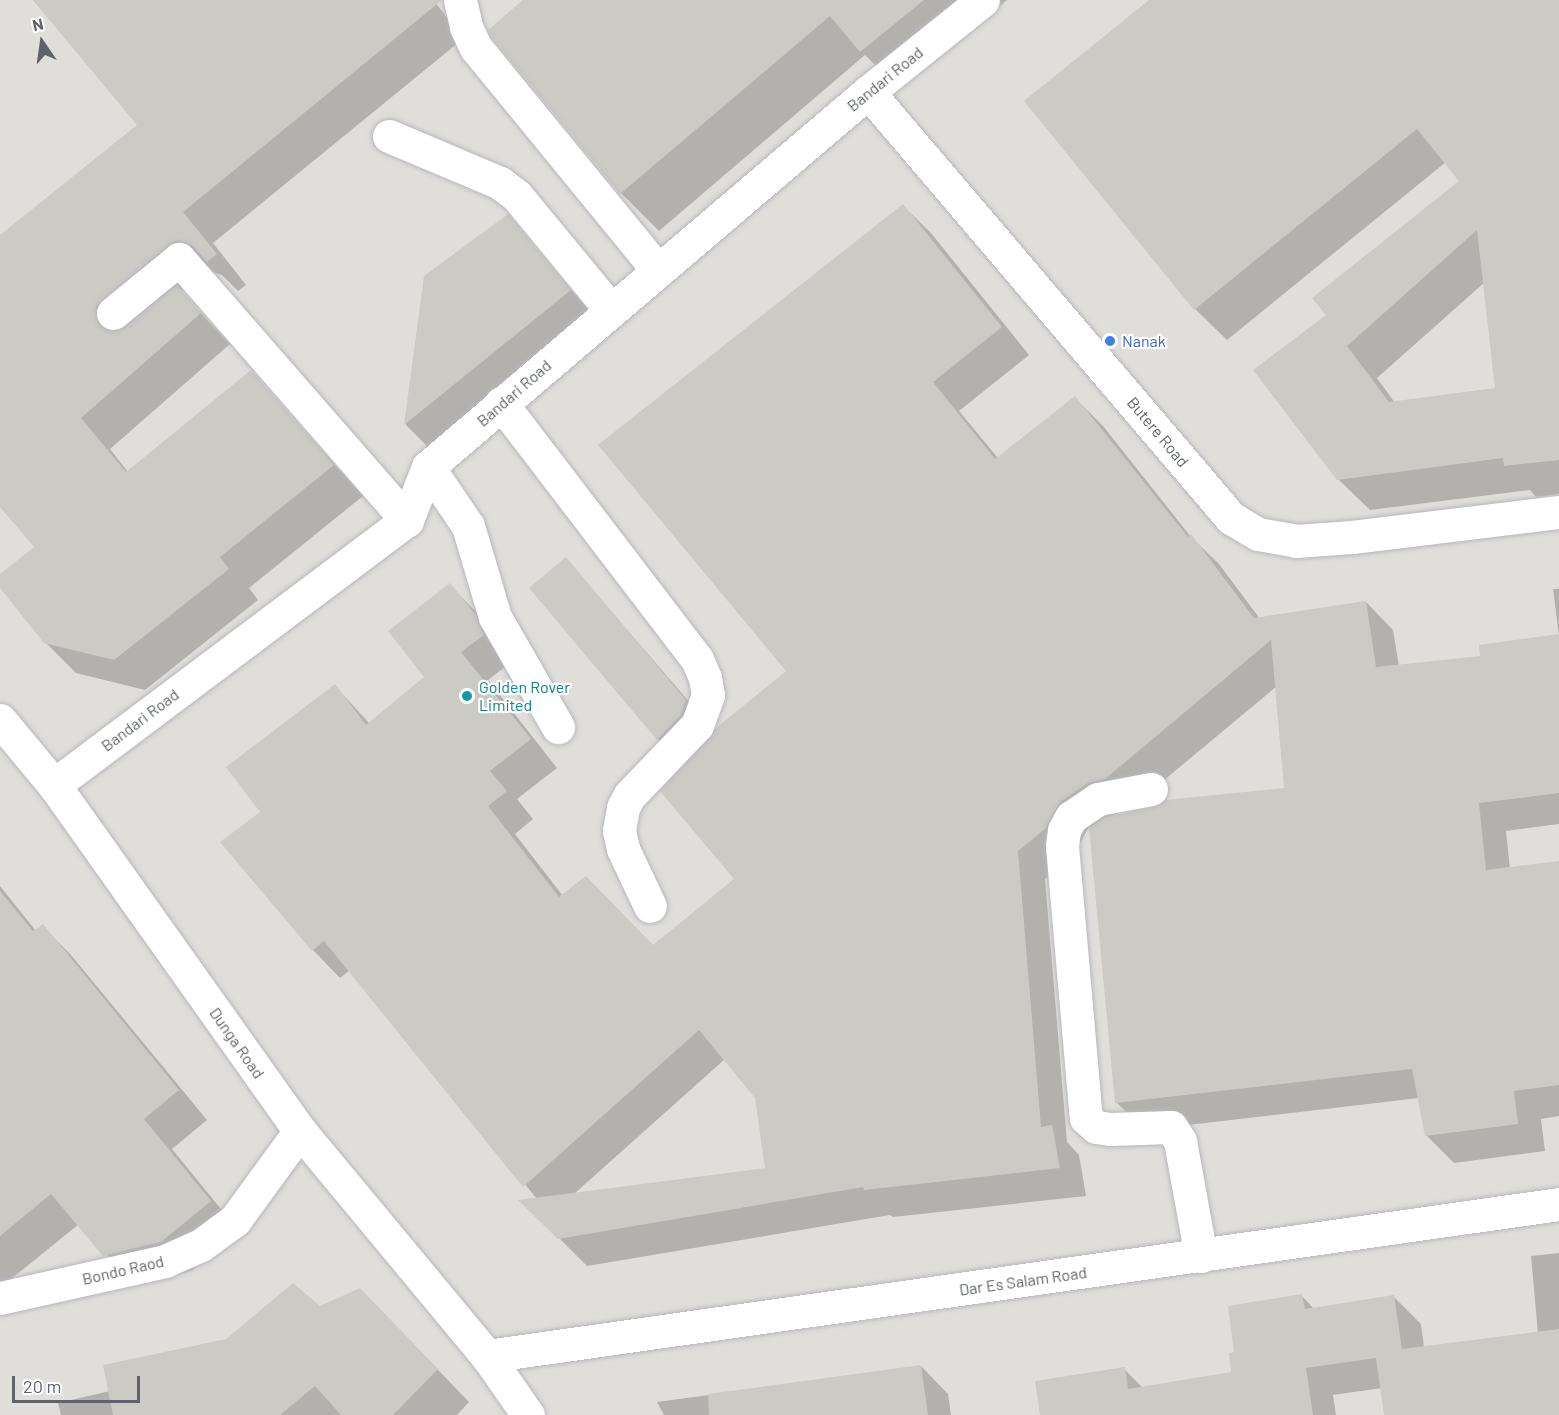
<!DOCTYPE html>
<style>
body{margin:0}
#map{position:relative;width:1559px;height:1415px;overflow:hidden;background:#f1efe8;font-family:Barlow,sans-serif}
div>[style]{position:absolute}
.industrial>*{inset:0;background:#e0deda}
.shadow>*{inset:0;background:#0003}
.building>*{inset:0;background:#cccac5}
.roads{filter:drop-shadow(0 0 2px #b5b8bc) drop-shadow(0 0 2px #b5b8bc)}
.minor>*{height:33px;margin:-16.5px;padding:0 16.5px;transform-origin:16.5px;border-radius:16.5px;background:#fff}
.dots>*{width:16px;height:16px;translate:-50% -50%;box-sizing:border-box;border:3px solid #fff;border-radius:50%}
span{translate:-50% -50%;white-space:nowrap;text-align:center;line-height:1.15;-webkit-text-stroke:4.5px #fff;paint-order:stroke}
.street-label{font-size:16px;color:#5f6368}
.shop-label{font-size:16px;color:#366cbe}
.left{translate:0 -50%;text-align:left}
.culture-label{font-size:16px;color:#0d838f}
.north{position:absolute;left:12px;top:12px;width:60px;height:60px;-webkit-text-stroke:4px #fff;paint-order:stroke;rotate:347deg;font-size:16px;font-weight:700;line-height:24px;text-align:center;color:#5f6368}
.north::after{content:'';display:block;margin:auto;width:21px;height:27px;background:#5f6368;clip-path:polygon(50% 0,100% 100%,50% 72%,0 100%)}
.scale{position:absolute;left:12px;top:1376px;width:128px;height:27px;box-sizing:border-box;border:3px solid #5f6368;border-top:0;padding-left:8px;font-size:18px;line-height:21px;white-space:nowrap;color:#5f6368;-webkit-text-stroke:4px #fff;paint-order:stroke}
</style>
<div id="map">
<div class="industrial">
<i style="clip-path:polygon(0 0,1559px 0,1559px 1415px,0 1415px)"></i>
</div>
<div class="shadow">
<i style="clip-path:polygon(33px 0,433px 0,464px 38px,213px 243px,246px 285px,238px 291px,222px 275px,206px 270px,180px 291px,230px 344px,110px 449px,128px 472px,251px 372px,363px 496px,249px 588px,258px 600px,145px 690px,76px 673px,45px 642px,0 586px,0 576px,36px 547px,0 504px,0 244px,139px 125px)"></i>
<i style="clip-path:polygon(525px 0,1007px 0,899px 89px,865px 55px,659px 231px,621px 193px)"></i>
<i style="clip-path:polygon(evenodd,1149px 0,1559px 0,1559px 494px,1536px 497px,1530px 490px,1370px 510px,1338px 479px,1328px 315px,1461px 181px,1446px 162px,1227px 340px,1195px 309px,1149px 0,1485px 282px,1497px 390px,1395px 403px,1377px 378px,1485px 282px)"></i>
<i style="clip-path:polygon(evenodd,903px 206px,931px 233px,1029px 355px,959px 411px,998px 458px,1075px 398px,1103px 426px,1191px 537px,1219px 564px,1260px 619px,1366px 602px,1393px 630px,1399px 666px,1482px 657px,1559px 636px,1553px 589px,1559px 589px,1559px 824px,1506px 831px,1510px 869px,1559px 862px,1559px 1116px,1541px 1119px,1545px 1151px,1454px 1163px,1426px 1135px,1419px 1098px,1145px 1130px,1117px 1103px,1090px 825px,1073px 856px,1045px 879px,1067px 1142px,1079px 1155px,1086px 1196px,893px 1217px,890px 1215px,587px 1266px,522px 1201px,537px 1199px,350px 970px,340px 978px,313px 950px,263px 812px,335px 686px,370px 724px,426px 677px,450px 585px,477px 613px,510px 663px,488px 680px,557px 768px,517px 799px,533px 819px,515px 834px,563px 896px,654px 946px,736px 879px,685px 765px,658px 739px,566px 559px,710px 726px,704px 744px,788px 672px,903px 206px,1277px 686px,1286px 789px,1104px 819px,1133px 806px,1277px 686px,903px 206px,725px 1059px,756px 1097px,767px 1169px,574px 1194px,725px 1059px)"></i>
<i style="clip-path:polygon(507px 216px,594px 316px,430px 449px,406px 425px,425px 277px)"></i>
<i style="clip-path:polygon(0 886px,36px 931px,42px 926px,71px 955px,207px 1120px,172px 1149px,239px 1231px,191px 1271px,134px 1284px,79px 1224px,0 1288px)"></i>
<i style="clip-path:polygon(1559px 1253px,1559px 1415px,1385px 1415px,1382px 1388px,1333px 1395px,1336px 1415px,1041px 1415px,1124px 1369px,1143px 1388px,1232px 1373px,1236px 1353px,1302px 1296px,1314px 1309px,1394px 1297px,1421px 1324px,1424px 1347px,1538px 1333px,1531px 1256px)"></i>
<i style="clip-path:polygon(320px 1308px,392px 1322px,469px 1402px,457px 1415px,61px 1415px,58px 1403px,110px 1391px,226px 1341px)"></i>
<i style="clip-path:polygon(921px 1366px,948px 1394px,951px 1415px,664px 1415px,657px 1402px)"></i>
</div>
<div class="building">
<i style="clip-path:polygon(33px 0,442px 0,183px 212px,217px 254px,207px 262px,193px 246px,175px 241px,96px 306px,99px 325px,117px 331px,177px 285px,201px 313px,81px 418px,126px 472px,251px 370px,334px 465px,220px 557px,229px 569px,114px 660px,44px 643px,0 588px,0 574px,34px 547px,0 507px,0 235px,137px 125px)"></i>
<i style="clip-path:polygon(523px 0,924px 0,860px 52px,830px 16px,620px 194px,492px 38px,488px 30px)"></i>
<i style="clip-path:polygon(evenodd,1149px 0,1559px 0,1559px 460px,1504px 466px,1503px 458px,1337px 480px,1253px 370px,1326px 315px,1312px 298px,1459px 181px,1417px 129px,1194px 310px,1024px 101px,1149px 0,1477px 230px,1495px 388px,1389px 402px,1347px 346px,1477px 230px)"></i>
<i style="clip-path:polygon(903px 204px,1002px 327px,933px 382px,995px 459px,1075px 396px,1188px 537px,1191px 534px,1254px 618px,1366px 601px,1376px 667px,1480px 656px,1479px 645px,1559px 634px,1559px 793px,1479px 803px,1486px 870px,1559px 861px,1559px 1085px,1514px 1091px,1518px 1124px,1425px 1136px,1412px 1069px,1115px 1103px,1089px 828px,1105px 817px,1154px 807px,1166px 800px,1284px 788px,1271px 640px,1105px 779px,1088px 783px,1060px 802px,1045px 829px,1018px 851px,1041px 1127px,1052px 1125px,1060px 1168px,864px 1190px,863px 1187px,558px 1239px,518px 1200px,765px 1168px,755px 1098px,699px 1030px,523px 1187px,324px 941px,312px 951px,220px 842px,260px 812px,226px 767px,335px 684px,366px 725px,424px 677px,388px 631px,450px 583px,475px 614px,484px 635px,461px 652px,531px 739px,490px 771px,507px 791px,488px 806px,559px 897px,586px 876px,653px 945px,734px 879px,660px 791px,716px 728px,786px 671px,598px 445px)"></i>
<i style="clip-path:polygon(508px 214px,571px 290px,404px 425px,424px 276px)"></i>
<i style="clip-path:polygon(566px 557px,686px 700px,681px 715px,657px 740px,529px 588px)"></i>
<i style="clip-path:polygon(0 891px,33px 931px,43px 924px,179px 1090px,144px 1119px,211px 1201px,161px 1242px,103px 1256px,51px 1194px,0 1236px)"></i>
<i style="clip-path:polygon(293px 1283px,320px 1306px,360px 1288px,438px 1369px,393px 1415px,341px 1415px,315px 1386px,280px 1415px,113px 1415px,103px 1365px,226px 1339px)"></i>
<i style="clip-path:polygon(1302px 1294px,1305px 1309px,1394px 1295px,1402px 1349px,1559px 1329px,1559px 1415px,1384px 1415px,1376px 1358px,1306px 1368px,1313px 1415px,1040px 1415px,1035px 1381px,1125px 1367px,1128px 1389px,1231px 1372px,1229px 1353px,1234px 1352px,1228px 1306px)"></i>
<i style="clip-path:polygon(921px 1365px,928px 1415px,709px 1415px,708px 1394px)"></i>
</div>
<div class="roads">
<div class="minor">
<i style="left:460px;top:0;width:28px;rotate:77deg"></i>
<i style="left:466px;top:27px;width:23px;rotate:65deg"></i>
<i style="left:476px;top:48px;width:287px;rotate:50.7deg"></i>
<i style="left:868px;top:92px;width:560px;rotate:49.57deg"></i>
<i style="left:1231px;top:518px;width:31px;rotate:31deg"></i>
<i style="left:1258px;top:534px;width:39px;rotate:10deg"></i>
<i style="left:1296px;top:541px;width:56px;rotate:-4.1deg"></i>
<i style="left:1352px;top:537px;width:209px;rotate:-6.9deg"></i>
<i style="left:389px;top:136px;width:121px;rotate:22.9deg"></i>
<i style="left:500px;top:183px;width:21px;rotate:37deg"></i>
<i style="left:517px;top:196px;width:148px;rotate:50.5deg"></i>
<i style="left:113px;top:313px;width:85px;rotate:-39.3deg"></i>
<i style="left:179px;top:259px;width:347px;rotate:48.9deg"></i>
<i style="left:501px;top:403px;width:322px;rotate:52.6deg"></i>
<i style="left:697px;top:659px;width:21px;rotate:67deg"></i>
<i style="left:705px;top:678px;width:17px;rotate:80deg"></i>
<i style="left:708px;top:695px;width:32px;rotate:110deg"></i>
<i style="left:697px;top:725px;width:98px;rotate:133.8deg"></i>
<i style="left:629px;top:796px;width:13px;rotate:117deg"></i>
<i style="left:623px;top:808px;width:23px;rotate:100deg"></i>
<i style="left:619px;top:831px;width:18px;rotate:77deg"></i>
<i style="left:623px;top:849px;width:63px;rotate:64.7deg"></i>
<i style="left:428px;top:467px;width:71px;rotate:55.9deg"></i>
<i style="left:468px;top:526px;width:95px;rotate:73.5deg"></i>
<i style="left:495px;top:617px;width:127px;rotate:60.2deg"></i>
<i style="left:0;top:720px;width:85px;rotate:50.3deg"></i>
<i style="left:54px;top:785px;width:425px;rotate:54.6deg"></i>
<i style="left:300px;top:1131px;width:293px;rotate:50.3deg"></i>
<i style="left:487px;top:1356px;width:72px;rotate:55.2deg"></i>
<i style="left:54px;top:785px;width:441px;rotate:-36.9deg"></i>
<i style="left:407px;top:520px;width:57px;rotate:-68.4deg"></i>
<i style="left:428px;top:467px;width:578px;rotate:-40.44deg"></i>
<i style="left:868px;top:92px;width:147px;rotate:-38.7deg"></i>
<i style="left:1151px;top:789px;width:54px;rotate:169.3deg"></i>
<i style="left:1098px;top:799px;width:32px;rotate:146deg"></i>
<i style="left:1071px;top:817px;width:15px;rotate:118deg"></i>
<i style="left:1064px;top:830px;width:16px;rotate:97deg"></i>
<i style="left:1062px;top:846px;width:273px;rotate:85deg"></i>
<i style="left:1086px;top:1118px;width:13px;rotate:42deg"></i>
<i style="left:1096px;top:1127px;width:15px;rotate:8deg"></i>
<i style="left:1111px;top:1129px;width:60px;rotate:-1.9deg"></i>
<i style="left:1171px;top:1127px;width:17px;rotate:57deg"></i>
<i style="left:1180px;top:1141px;width:117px;rotate:79.7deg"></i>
<i style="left:0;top:1298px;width:169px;rotate:-12.6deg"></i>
<i style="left:165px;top:1261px;width:39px;rotate:-24deg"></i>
<i style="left:201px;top:1245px;width:42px;rotate:-36.3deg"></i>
<i style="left:235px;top:1220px;width:110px;rotate:-53.9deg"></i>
<i style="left:487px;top:1356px;width:1083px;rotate:-8.07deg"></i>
</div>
</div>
<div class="dots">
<i style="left:1110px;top:341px;background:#3f7fe0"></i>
<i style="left:467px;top:696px;background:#0f9aa8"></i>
</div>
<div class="street-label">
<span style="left:885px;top:79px;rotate:-39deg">Bandari Road</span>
<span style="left:514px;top:393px;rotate:-41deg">Bandari Road</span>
<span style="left:1158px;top:432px;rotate:50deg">Butere Road</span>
<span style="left:140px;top:720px;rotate:-37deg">Bandari Road</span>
<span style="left:237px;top:1043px;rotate:55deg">Dunga Road</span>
<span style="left:123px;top:1270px;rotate:-13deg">Bondo Raod</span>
<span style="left:1023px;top:1281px;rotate:-8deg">Dar Es Salam Road</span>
</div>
<div class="shop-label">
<span class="left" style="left:1122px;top:341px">Nanak</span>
</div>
<div class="culture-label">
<span class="left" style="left:479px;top:696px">Golden Rover<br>Limited</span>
</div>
<div class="north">N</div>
<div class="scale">20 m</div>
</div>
